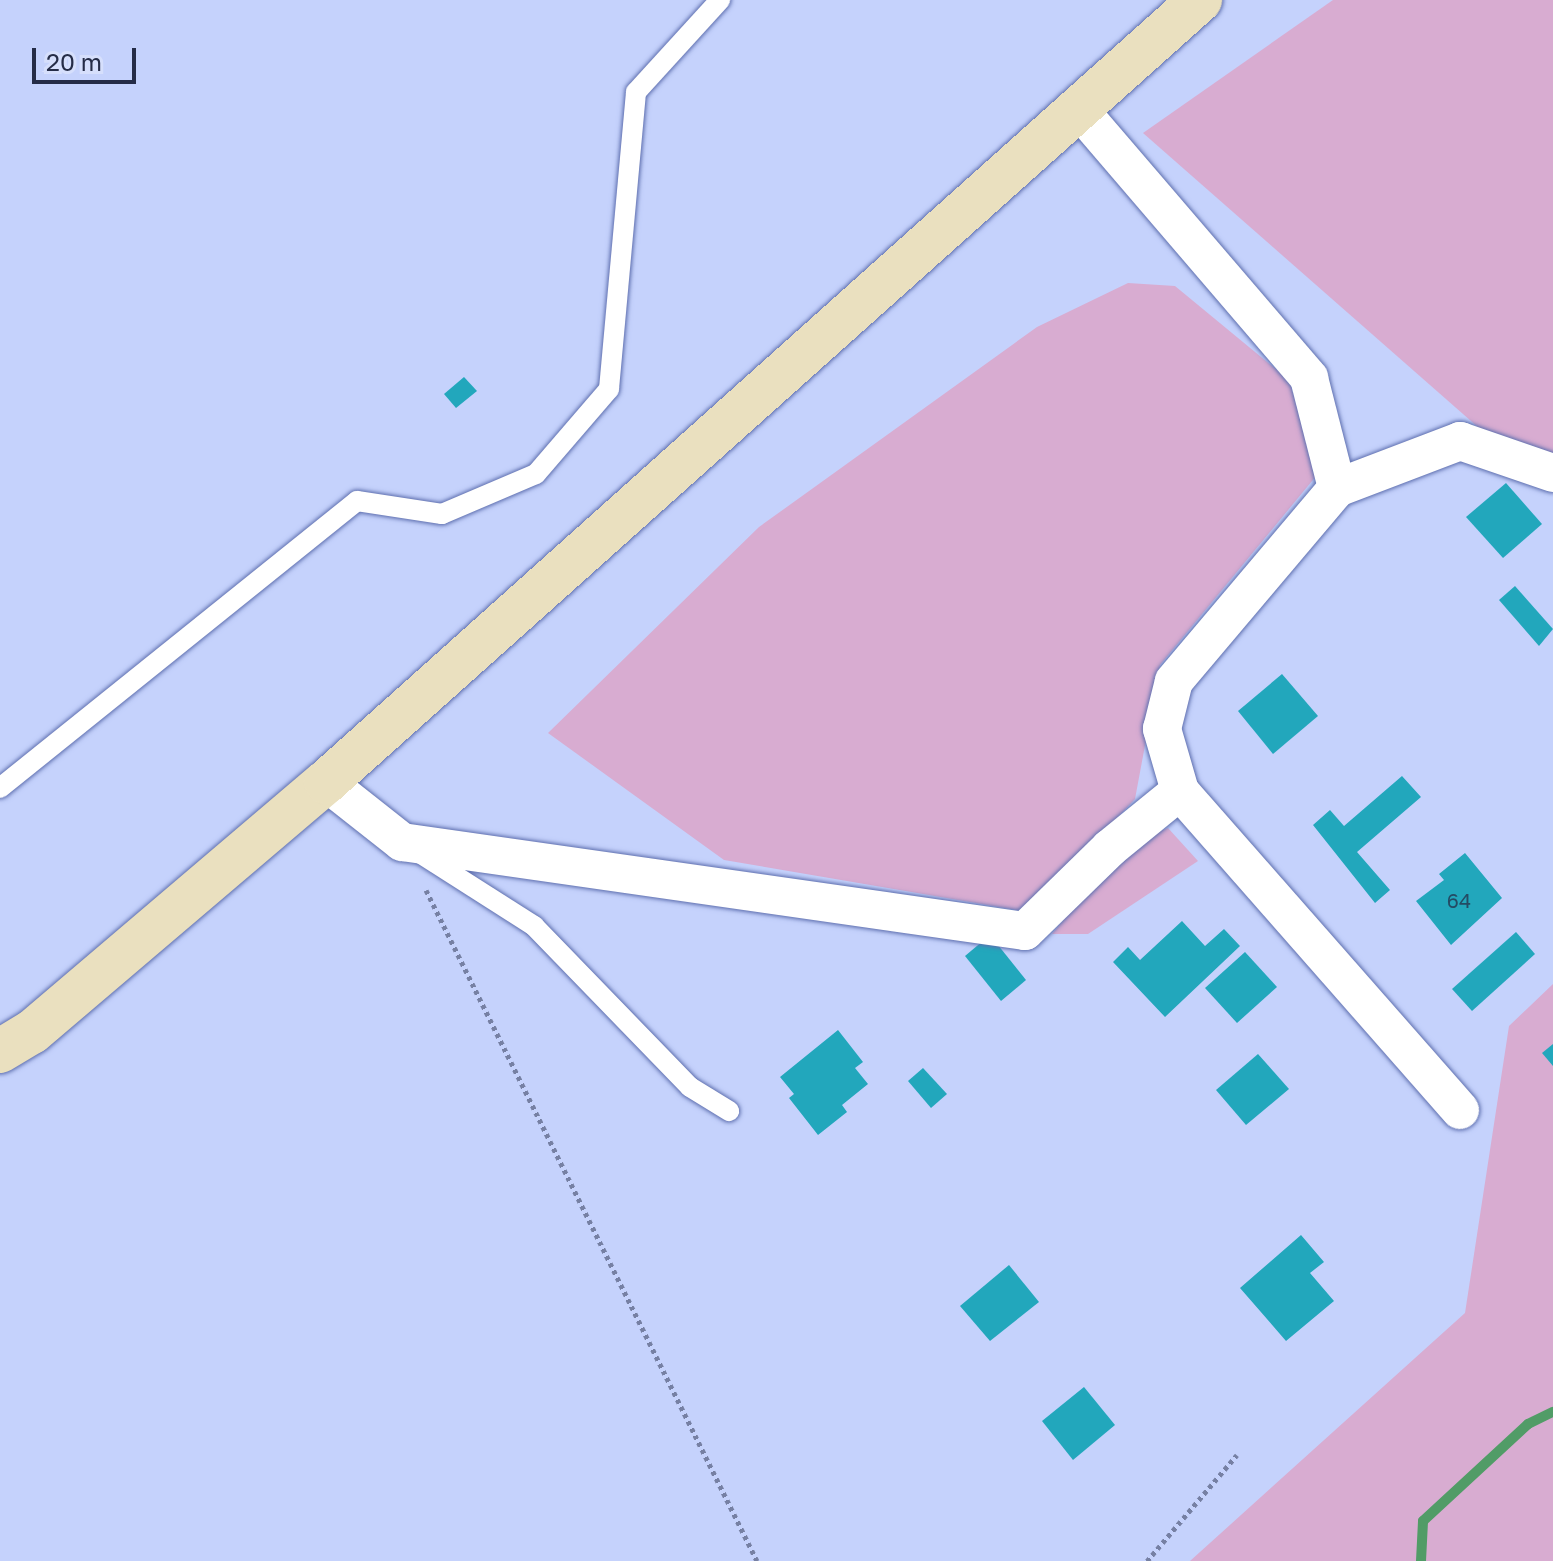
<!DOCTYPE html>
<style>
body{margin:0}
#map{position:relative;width:1553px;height:1561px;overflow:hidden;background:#c5d2fc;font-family:"Golos Text",sans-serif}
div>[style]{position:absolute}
.green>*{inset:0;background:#d8acd1}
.stream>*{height:10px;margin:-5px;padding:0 5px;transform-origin:5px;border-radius:5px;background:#519c67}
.building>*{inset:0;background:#22a7bc}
.path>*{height:5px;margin-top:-2.5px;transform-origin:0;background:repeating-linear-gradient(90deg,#7680a3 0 4px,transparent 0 8px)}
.roads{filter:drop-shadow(0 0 2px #5e6faf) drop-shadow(0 0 2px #5e6faf)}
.lane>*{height:20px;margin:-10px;padding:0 10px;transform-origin:10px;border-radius:10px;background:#fff}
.street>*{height:38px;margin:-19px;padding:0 19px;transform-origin:19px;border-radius:19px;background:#fff}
.secondary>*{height:44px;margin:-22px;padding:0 22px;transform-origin:22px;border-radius:22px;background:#eae0bf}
span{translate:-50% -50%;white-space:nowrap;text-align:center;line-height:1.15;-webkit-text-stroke:6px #d6dffc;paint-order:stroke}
.number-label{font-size:20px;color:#244b64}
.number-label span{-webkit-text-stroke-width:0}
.scale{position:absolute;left:32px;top:48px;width:104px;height:36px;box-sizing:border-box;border:4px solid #252c47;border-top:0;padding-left:10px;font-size:24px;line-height:28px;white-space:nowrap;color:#252c47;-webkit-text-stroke:6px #d6dffc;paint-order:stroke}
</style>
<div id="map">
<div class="green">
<i style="clip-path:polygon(1333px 0,1553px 0,1553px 460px,1504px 450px,1143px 133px)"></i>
<i style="clip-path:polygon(1128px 283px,1175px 286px,1289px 380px,1317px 475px,1160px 665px,1135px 799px,1028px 912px,724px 860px,548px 733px,759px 527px,1037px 327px)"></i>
<i style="clip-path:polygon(1168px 828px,1198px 861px,1088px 934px,1052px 934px,1126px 845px)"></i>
<i style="clip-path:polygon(1553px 984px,1553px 1561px,1190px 1561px,1465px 1313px,1509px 1026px)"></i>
</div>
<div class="stream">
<i style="left:1421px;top:1561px;width:40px;rotate:-87.1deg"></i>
<i style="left:1423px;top:1521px;width:143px;rotate:-42.7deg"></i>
<i style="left:1528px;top:1424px;width:28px;rotate:-26deg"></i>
</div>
<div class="building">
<i style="clip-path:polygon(464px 377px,477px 391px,456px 408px,444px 394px)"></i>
<i style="clip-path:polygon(1506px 483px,1542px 524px,1503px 558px,1466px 517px)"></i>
<i style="clip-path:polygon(1515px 586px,1553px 629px,1539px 646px,1499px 600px)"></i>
<i style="clip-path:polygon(1282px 674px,1318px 716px,1273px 754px,1238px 711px)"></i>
<i style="clip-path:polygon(1402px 776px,1421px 797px,1357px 852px,1390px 890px,1375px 903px,1313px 825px,1330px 810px,1344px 826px)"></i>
<i style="clip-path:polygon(1465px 853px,1502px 898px,1451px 945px,1416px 901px,1444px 880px,1439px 874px)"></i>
<i style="clip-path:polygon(1182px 921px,1205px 946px,1224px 929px,1240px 946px,1165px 1017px,1113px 962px,1128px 947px,1140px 960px)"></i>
<i style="clip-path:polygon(1516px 932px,1535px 954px,1472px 1011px,1452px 989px)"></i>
<i style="clip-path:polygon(990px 935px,1026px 980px,1001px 1001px,965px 956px)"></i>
<i style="clip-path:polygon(1245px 952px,1277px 987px,1237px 1023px,1205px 988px)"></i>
<i style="clip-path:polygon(838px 1030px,863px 1062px,855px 1068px,868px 1084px,842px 1105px,847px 1112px,818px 1135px,789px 1098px,794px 1094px,780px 1077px)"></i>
<i style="clip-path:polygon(1553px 1044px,1553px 1066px,1542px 1053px)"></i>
<i style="clip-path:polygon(1258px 1054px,1289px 1089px,1246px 1125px,1216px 1090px)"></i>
<i style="clip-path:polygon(923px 1068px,947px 1094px,931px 1108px,908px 1081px)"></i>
<i style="clip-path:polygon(1301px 1235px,1324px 1262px,1310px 1273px,1334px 1301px,1286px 1341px,1240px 1288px)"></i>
<i style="clip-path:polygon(1009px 1265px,1039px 1302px,990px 1341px,960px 1306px)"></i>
<i style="clip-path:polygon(1084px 1387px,1115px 1425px,1073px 1460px,1042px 1421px)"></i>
</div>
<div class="path">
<i style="left:426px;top:890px;width:748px;rotate:63.74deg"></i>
<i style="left:1147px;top:1561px;width:139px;rotate:-49.7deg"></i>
</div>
<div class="roads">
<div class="lane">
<i style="left:0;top:788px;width:458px;rotate:-38.8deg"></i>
<i style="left:357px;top:501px;width:86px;rotate:8.7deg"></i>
<i style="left:442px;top:514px;width:102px;rotate:-23.1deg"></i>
<i style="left:536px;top:474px;width:112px;rotate:-49.3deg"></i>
<i style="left:609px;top:389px;width:298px;rotate:-84.8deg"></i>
<i style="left:636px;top:92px;width:125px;rotate:-47.6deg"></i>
<i style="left:418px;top:852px;width:138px;rotate:32.5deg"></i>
<i style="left:534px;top:926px;width:224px;rotate:45.9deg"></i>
<i style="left:690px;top:1087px;width:46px;rotate:31.6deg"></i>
</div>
<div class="street">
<i style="left:1077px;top:107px;width:357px;rotate:49.4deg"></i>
<i style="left:1309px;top:378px;width:114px;rotate:75.7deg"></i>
<i style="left:326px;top:782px;width:97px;rotate:38.3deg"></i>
<i style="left:402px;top:842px;width:629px;rotate:8.13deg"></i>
<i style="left:1025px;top:931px;width:119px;rotate:-44.3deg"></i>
<i style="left:1110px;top:848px;width:90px;rotate:-39.2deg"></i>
<i style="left:1460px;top:1110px;width:424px;rotate:-131.3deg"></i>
<i style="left:1180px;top:791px;width:65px;rotate:-106.2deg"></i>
<i style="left:1162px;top:729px;width:49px;rotate:-76deg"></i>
<i style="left:1174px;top:681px;width:253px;rotate:-49.8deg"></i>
<i style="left:1337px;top:488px;width:132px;rotate:-20.9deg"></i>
<i style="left:1460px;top:441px;width:98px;rotate:19deg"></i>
</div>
<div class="secondary">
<i style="left:0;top:1051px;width:37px;rotate:-31deg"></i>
<i style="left:32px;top:1032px;width:386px;rotate:-40.4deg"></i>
<i style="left:326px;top:782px;width:1173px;rotate:-41.82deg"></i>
</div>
</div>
<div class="number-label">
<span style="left:1459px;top:900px">64</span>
</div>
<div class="scale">20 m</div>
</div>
